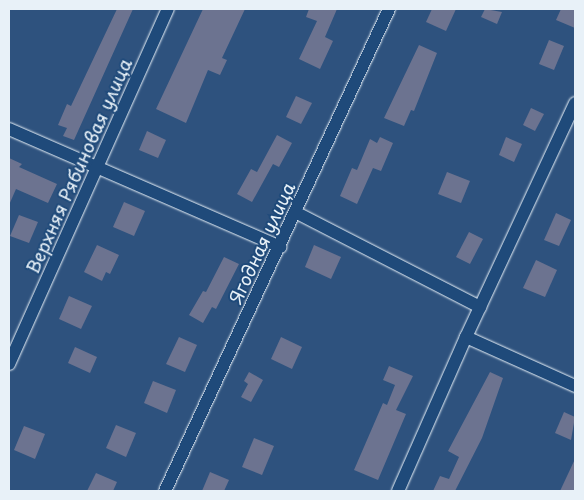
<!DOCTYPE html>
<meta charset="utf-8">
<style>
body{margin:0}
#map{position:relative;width:584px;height:500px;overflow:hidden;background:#2e527e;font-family:"Playpen Sans",sans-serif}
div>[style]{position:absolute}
.building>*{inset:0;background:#6c7390}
.roads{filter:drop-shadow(0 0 1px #e8f1f8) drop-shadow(0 0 1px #e8f1f8)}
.street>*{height:12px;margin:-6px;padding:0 6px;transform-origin:6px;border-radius:6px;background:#1f4a7a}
span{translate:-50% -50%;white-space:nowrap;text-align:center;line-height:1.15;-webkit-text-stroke:4px #1f4a7a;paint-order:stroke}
.street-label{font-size:18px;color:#e8f1f8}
.frame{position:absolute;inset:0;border:10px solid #e8f1f8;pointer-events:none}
</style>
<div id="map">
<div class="building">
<i style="clip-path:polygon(117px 9px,133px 9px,74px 140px,63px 136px,67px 128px,58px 125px,67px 104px,71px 106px)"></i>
<i style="clip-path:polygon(203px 9px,245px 9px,222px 58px,227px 60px,220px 75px,208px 70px,186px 123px,156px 109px)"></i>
<i style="clip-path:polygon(309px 9px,337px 9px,325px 37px,333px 41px,320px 69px,299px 59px,317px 21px,306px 17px)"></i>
<i style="clip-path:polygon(432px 9px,456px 9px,446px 31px,426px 22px)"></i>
<i style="clip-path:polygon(485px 9px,502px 12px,497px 24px,481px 17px)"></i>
<i style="clip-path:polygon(561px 9px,575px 9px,575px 28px,556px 20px)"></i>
<i style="clip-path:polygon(549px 40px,564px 46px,554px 70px,539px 64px)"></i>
<i style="clip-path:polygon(419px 45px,437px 53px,414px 111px,411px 110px,404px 126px,384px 118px)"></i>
<i style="clip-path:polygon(296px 96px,312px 103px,301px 124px,286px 117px)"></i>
<i style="clip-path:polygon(531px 108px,544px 114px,535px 131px,523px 125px)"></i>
<i style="clip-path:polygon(147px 131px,166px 140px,158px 158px,139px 150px)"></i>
<i style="clip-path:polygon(277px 135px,292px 143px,279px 167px,273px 164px,252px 202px,237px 194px,251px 169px,257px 172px)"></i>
<i style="clip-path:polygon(380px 137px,393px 143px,381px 171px,373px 168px,357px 204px,340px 196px,352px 168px,357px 170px,370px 139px,377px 143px)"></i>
<i style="clip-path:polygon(506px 137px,522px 144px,514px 162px,499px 155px)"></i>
<i style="clip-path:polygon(9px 158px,22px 164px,19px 167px,57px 184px,48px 203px,16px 189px,9px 205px)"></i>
<i style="clip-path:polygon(447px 172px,470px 181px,461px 203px,438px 194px)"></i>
<i style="clip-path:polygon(124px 202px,145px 211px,134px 236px,113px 227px)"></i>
<i style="clip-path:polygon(556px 213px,571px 220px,559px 246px,544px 240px)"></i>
<i style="clip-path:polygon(19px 215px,38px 222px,29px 243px,10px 236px)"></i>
<i style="clip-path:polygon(469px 232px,483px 239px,470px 264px,456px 257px)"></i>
<i style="clip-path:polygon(97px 245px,119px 255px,110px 274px,106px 272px,102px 281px,84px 272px)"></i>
<i style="clip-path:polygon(314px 245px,341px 257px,331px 279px,305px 267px)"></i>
<i style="clip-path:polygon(224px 257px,239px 264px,216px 309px,212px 307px,203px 323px,189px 315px,203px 291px,206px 292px)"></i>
<i style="clip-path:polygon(536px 260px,557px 270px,545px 297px,523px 288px)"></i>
<i style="clip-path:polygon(69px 296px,92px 306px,81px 329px,59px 319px)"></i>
<i style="clip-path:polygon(179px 337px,197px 345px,185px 372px,166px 364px)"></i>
<i style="clip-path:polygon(281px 337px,302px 347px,292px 369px,271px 359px)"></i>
<i style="clip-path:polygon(75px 347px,97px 357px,90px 373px,68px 363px)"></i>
<i style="clip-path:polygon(389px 366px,413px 376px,396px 410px,406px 414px,378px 480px,354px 470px,383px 403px,387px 405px,395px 385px,383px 380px)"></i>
<i style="clip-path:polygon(249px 372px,263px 380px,251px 402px,241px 397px,248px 384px,244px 381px)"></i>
<i style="clip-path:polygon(490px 372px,503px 378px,482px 438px,455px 491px,433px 491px,440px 476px,449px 479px,459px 457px,448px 451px)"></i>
<i style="clip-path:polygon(153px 381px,176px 390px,167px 413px,144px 403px)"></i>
<i style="clip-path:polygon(564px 412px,575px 417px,571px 440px,555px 433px)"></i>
<i style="clip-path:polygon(116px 425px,136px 433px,126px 457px,106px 448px)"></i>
<i style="clip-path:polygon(24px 426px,45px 434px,35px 459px,14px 450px)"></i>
<i style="clip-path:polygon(254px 438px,274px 446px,262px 475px,242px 467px)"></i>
<i style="clip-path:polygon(575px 459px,575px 491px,560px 491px)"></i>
<i style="clip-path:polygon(210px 472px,229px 480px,224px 491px,202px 491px)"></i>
<i style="clip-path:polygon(96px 473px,117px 482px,113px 491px,87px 491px)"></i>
</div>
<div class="roads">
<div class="street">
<i style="left:9px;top:129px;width:296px;rotate:23.5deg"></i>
<i style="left:297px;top:213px;width:206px;rotate:27.2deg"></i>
<i style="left:466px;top:337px;width:120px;rotate:24.2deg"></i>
<i style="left:9px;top:364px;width:389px;rotate:-65.9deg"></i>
<i style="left:165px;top:491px;width:532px;rotate:-65.07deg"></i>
<i style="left:398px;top:491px;width:168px;rotate:-66.2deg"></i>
<i style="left:466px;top:337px;width:258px;rotate:-65deg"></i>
</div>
</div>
<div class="street-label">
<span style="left:79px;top:166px;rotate:-66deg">Верхняя Рябиновая улица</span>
<span style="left:262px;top:243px;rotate:-65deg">Ягодная улица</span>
</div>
<div class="frame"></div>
</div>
